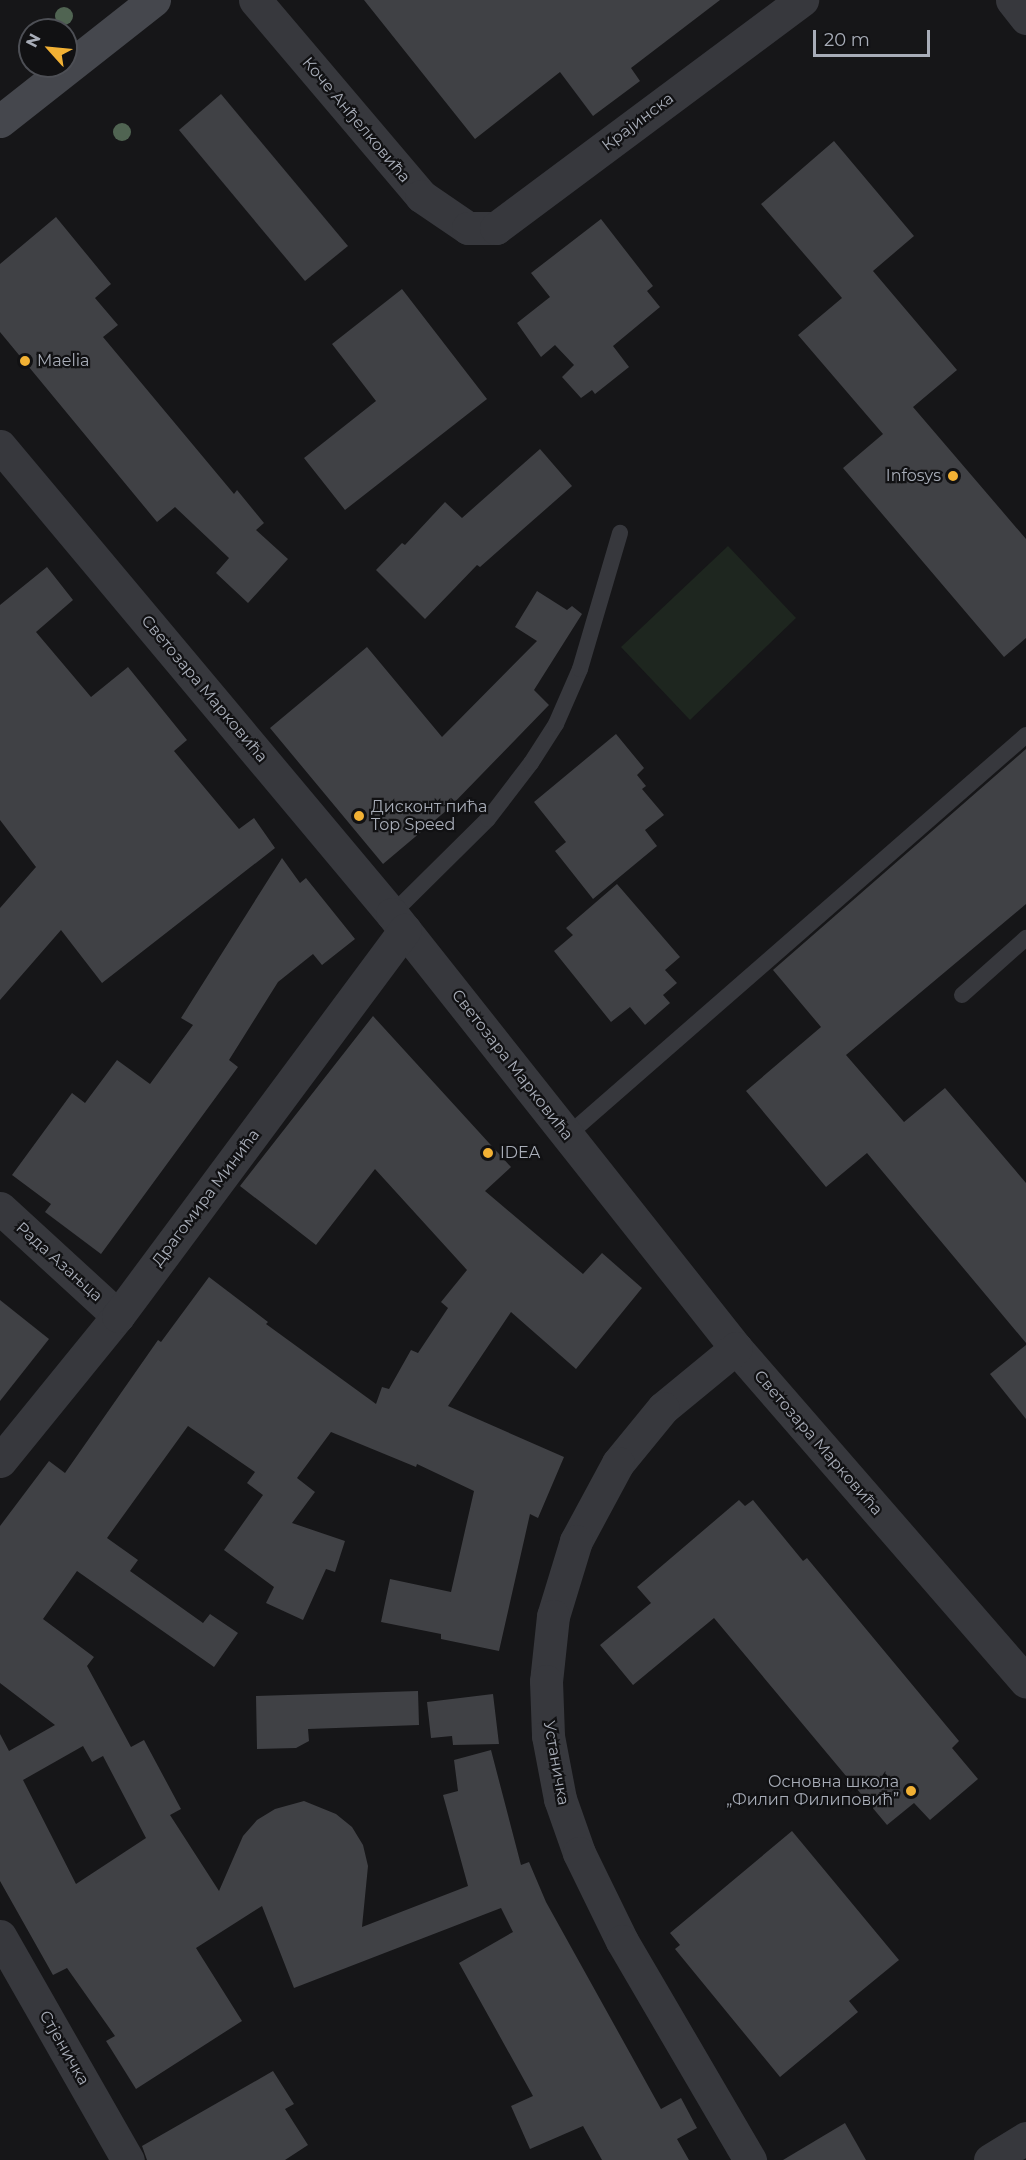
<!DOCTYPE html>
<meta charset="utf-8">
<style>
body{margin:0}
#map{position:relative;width:1026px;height:2160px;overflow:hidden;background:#161618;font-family:Montserrat,sans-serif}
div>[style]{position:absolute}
.green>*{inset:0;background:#1e261f}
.building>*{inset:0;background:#404145}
.lane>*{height:16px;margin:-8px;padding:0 8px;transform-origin:8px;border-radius:8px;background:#37383d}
.street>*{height:33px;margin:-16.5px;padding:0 16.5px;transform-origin:16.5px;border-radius:16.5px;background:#37383d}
.secondary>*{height:33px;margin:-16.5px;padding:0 16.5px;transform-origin:16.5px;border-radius:16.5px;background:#45474d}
.trees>*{width:18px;height:18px;margin:-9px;border-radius:50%;background:#506452}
.dots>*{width:16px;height:16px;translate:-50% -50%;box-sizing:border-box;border:3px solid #111113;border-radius:50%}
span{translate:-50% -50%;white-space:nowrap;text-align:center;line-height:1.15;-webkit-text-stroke:4.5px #111113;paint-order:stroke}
.street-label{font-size:16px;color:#a8adb8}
.poi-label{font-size:16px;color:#a8adb8}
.left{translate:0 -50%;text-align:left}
.right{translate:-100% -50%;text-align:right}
.north{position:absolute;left:18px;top:18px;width:60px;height:60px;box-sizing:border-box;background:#111113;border:2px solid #4d4f55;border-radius:50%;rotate:297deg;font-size:16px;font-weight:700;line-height:24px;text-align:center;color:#a8adb8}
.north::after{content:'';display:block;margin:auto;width:21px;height:27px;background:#f2b134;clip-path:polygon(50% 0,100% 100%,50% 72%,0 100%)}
.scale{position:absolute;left:813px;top:30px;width:117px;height:27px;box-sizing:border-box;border:3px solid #a8adb8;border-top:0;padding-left:8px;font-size:18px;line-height:21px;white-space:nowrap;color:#a8adb8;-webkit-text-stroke:4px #111113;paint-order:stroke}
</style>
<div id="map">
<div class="green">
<i style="clip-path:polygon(728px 546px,796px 618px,690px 720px,621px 647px)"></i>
</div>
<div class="building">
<i style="clip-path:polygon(364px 0,720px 0,631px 68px,640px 81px,593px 116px,560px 72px,475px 139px)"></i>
<i style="clip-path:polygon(221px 94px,348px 246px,305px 281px,179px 130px)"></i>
<i style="clip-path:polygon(834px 141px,914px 236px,873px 271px,957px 370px,913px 407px,1026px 539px,1026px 638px,1004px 657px,843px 468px,883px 434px,798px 335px,842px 298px,761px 204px)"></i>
<i style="clip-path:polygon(56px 217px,111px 284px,95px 298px,118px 325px,103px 337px,234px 494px,237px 490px,264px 523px,256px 530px,288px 559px,248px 603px,216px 573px,229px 558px,175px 507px,157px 522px,0 332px,0 264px)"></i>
<i style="clip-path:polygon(601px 219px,653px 286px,647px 291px,660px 307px,613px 346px,629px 367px,595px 394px,592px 390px,581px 398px,562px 377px,574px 365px,555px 345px,541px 357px,517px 323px,550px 297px,531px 273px)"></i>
<i style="clip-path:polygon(402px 289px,487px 399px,345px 510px,304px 458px,376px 401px,332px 344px)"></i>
<i style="clip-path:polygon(540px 449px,572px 486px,480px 567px,477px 565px,425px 619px,376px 570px,402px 543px,405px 545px,445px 502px,462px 518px)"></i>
<i style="clip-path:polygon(47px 567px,73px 600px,36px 632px,91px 697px,128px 667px,187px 740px,174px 751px,239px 829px,254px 818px,275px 848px,102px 983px,61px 930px,0 1000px,0 908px,36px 867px,0 820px,0 605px)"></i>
<i style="clip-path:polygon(537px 591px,567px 610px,572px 606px,582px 614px,534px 690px,549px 705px,447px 810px,383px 864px,270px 728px,367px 647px,442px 737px,537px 641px,515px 627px)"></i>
<i style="clip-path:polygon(616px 734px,644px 768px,637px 775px,646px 786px,642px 789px,664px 815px,645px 830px,657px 846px,593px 899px,555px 851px,566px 842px,534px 802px)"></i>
<i style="clip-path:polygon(1026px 749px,1026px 904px,846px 1055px,904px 1122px,945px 1088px,1026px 1183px,1026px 1343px,867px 1153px,826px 1187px,746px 1091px,821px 1027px,773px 970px)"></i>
<i style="clip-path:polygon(282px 858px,300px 883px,306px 878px,355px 939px,322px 965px,313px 954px,278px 982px,229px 1060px,238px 1067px,101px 1254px,45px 1212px,51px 1204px,12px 1175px,72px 1093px,85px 1103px,117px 1060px,150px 1084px,193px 1025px,181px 1018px)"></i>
<i style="clip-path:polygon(617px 884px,680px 957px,665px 970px,677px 983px,663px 995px,670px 1003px,645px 1025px,630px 1007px,611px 1022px,554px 951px,573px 935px,566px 928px)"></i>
<i style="clip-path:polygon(evenodd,373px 1016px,511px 1167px,485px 1191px,583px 1274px,602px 1253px,642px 1288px,576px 1369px,511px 1312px,448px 1406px,564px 1457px,538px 1518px,530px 1514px,499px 1651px,441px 1639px,441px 1634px,381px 1622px,390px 1579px,451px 1592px,474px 1491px,417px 1464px,416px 1467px,331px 1432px,297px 1478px,315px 1492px,292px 1523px,345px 1541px,335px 1572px,326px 1569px,303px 1620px,266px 1603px,274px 1587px,224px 1550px,263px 1495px,247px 1483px,255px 1472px,188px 1426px,107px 1538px,138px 1560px,130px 1571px,203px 1623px,210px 1614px,238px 1633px,214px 1667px,77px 1571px,43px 1619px,94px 1657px,87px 1666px,131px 1747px,144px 1740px,181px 1809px,170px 1815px,219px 1891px,243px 1836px,257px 1820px,275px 1809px,304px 1801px,336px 1814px,352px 1827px,363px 1845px,368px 1866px,362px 1927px,468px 1886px,443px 1795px,458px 1791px,454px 1760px,491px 1750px,521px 1865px,529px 1862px,546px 1902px,661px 2109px,681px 2098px,697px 2128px,677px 2139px,689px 2160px,602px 2160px,583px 2126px,530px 2149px,511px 2106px,533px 2096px,459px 1963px,513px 1932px,501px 1908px,294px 1988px,262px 1906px,196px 1948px,242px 2021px,136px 2089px,106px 2041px,115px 2036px,67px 1968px,53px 1975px,0 1881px,0 1734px,9px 1751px,55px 1725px,0 1683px,0 1526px,49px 1461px,65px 1473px,158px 1340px,161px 1342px,209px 1277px,268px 1322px,266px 1324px,376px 1404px,382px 1387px,389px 1389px,411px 1350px,418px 1353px,448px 1308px,441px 1302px,467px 1270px,375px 1169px,316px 1245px,240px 1186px,373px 1016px,83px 1746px,92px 1762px,103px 1756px,146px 1838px,76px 1884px,23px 1780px,83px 1746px)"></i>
<i style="clip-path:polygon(0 1300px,49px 1339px,0 1401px)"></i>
<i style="clip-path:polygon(1026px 1345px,1026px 1419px,990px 1374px)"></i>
<i style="clip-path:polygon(739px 1500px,745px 1506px,753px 1500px,803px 1561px,807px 1558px,959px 1741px,952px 1748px,978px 1779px,930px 1820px,914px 1803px,887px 1825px,714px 1618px,633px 1685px,600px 1645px,651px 1603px,637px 1587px)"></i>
<i style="clip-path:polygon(418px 1691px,419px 1725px,308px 1729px,309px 1741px,296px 1748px,257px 1749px,256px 1696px)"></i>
<i style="clip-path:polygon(493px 1694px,499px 1744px,453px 1745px,452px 1736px,431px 1738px,427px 1702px)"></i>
<i style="clip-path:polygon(792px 1831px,899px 1960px,849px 2001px,858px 2012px,780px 2077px,675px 1949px,680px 1945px,670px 1933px)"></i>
<i style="clip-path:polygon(273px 2071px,294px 2104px,285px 2109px,308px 2145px,285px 2160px,147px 2160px,142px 2146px)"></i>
<i style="clip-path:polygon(845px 2123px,866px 2160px,783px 2160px)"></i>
</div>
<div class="lane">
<i style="left:392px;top:914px;width:135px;rotate:-44.7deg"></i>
<i style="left:488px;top:819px;width:71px;rotate:-52.5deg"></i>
<i style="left:531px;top:763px;width:46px;rotate:-57.3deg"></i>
<i style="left:556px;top:724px;width:60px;rotate:-66.4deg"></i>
<i style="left:580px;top:669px;width:142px;rotate:-73.6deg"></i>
<i style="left:962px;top:995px;width:86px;rotate:-41.7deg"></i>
<i style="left:568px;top:1135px;width:608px;rotate:-41.13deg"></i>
</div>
<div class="street">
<i style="left:255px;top:0;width:257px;rotate:49.7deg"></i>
<i style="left:421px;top:196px;width:57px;rotate:34.2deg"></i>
<i style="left:468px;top:228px;width:28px"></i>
<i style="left:496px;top:228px;width:382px;rotate:-36.7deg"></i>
<i style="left:1012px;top:0;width:23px;rotate:52deg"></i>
<i style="left:0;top:446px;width:610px;rotate:50.05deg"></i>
<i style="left:392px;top:914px;width:554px;rotate:51.6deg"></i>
<i style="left:736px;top:1348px;width:442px;rotate:49deg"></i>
<i style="left:0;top:1208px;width:160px;rotate:42.5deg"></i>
<i style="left:736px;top:1348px;width:94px;rotate:140.6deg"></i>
<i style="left:663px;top:1408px;width:71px;rotate:129.3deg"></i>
<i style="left:618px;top:1463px;width:89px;rotate:118.3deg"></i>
<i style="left:576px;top:1541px;width:78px;rotate:107deg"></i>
<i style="left:553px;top:1616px;width:65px;rotate:96.1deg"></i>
<i style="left:546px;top:1681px;width:55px;rotate:87.9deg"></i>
<i style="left:548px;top:1736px;width:64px;rotate:79.2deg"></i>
<i style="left:560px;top:1799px;width:57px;rotate:70.6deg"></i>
<i style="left:579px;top:1853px;width:98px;rotate:64deg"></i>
<i style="left:622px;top:1941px;width:254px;rotate:59.7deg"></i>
<i style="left:0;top:1461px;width:187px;rotate:-50.9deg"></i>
<i style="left:118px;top:1316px;width:481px;rotate:-53.4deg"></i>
<i style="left:0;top:1936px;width:258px;rotate:60.3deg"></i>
<i style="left:990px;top:2160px;width:42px;rotate:-31.4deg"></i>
</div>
<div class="secondary">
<i style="left:0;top:121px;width:196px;rotate:-38.2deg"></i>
</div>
<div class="trees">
<i style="left:64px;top:16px"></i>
<i style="left:122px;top:132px"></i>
</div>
<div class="dots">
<i style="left:25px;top:361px;background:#f2b134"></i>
<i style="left:953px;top:476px;background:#f2b134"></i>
<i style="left:359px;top:816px;background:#f2b134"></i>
<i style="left:488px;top:1153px;background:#f2b134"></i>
<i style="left:911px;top:1791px;background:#f2b134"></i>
</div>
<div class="street-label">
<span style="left:356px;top:120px;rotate:50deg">Коче Анђелковића</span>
<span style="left:638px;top:122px;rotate:-37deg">Крајинска</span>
<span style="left:204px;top:689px;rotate:50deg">Светозара Марковића</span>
<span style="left:512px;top:1065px;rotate:52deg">Светозара Марковића</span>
<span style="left:206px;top:1198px;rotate:-53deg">Драгомира Минића</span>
<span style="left:59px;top:1262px;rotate:42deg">Рада Азањца</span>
<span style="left:818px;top:1443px;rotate:49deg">Светозара Марковића</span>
<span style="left:556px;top:1763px;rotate:80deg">Устаничка</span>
<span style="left:64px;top:2048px;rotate:60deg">Стјеничка</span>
</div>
<div class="poi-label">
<span class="left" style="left:37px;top:361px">Maelia</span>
<span class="right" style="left:941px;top:476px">Infosys</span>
<span class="left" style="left:371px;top:816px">Дисконт пића<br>Top Speed</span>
<span class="left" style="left:500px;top:1153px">IDEA</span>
<span class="right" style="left:899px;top:1791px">Основна школа<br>„Филип Филиповић”</span>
</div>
<div class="north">N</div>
<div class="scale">20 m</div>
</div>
